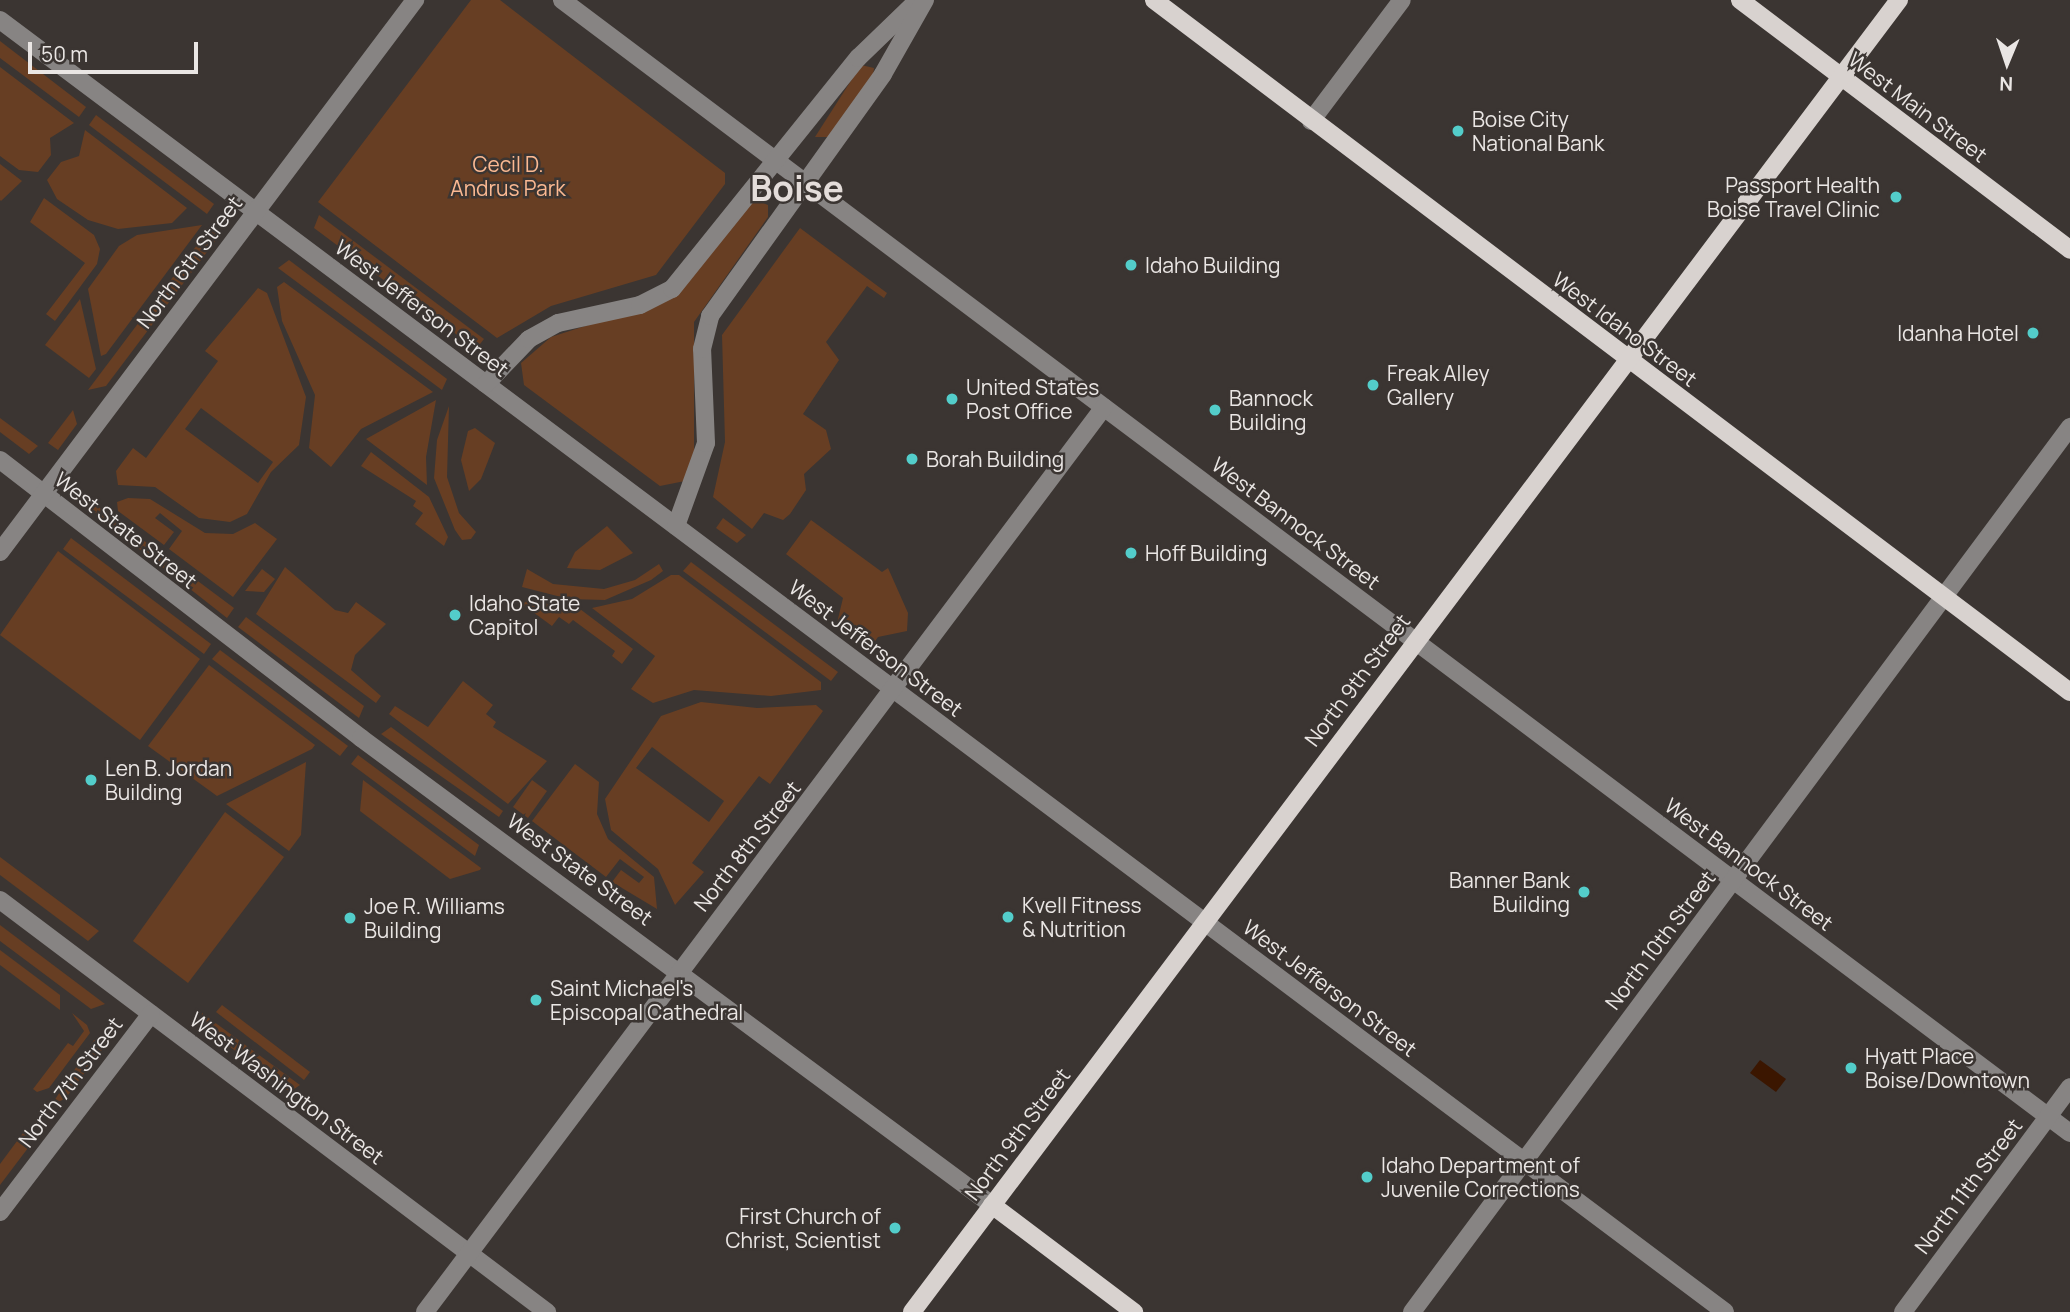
<!DOCTYPE html>
<style>
body{margin:0}
#map{position:relative;width:2070px;height:1312px;overflow:hidden;background:#3b3532;font-family:Manrope,sans-serif}
div>[style]{position:absolute}
.green>*{inset:0;background:#673e23}
.water>*{inset:0;background:#3b1600}
.minor>*{height:18px;margin:-9px;padding:0 9px;transform-origin:9px;border-radius:9px;background:#878483}
.major>*{height:18px;margin:-9px;padding:0 9px;transform-origin:9px;border-radius:9px;background:#d8d2cf}
.dots>*{width:19px;height:19px;translate:-50% -50%;box-sizing:border-box;border:4px solid #3b3532;border-radius:50%}
span{translate:-50% -50%;white-space:nowrap;text-align:center;line-height:1.15;-webkit-text-stroke:5px #3b3532;paint-order:stroke}
.street-label{font-size:21px;color:#eae6e4}
.poi-label{font-size:21px;color:#eae6e4}
.left{translate:0 -50%;text-align:left}
.right{translate:-100% -50%;text-align:right}
.park-label{font-size:21px;color:#fbb992}
.town-label{font-size:35px;color:#e4ddda;font-weight:700}
.north{position:absolute;left:1972px;top:28px;width:70px;height:70px;-webkit-text-stroke:5px #3b3532;paint-order:stroke;rotate:182deg;font-size:19px;font-weight:700;line-height:28px;text-align:center;color:#eae6e4}
.north::after{content:'';display:block;margin:auto;width:24px;height:32px;background:#eae6e4;clip-path:polygon(50% 0,100% 100%,50% 72%,0 100%)}
.scale{position:absolute;left:28px;top:42px;width:170px;height:32px;box-sizing:border-box;border:4px solid #eae6e4;border-top:0;padding-left:9px;font-size:21px;line-height:24px;white-space:nowrap;color:#eae6e4;-webkit-text-stroke:5px #3b3532;paint-order:stroke}
</style>
<div id="map">
<div class="green">
<i style="clip-path:polygon(471px 0,500px 0,725px 173px,725px 184px,656px 275px,551px 306px,497px 338px,318px 202px)"></i>
<i style="clip-path:polygon(0 41px,86px 107px,79px 117px,0 58px)"></i>
<i style="clip-path:polygon(861px 65px,874px 68px,873px 76px,828px 137px,815px 137px)"></i>
<i style="clip-path:polygon(0 67px,74px 123px,50px 138px,51px 155px,38px 172px,19px 170px,0 156px)"></i>
<i style="clip-path:polygon(96px 115px,214px 204px,207px 214px,89px 125px)"></i>
<i style="clip-path:polygon(85px 130px,187px 208px,172px 223px,118px 229px,88px 220px,57px 199px,47px 180px,61px 162px,79px 156px)"></i>
<i style="clip-path:polygon(0 164px,22px 181px,1px 201px,0 200px)"></i>
<i style="clip-path:polygon(44px 198px,94px 235px,100px 249px,97px 264px,55px 321px,46px 314px,85px 263px,30px 222px)"></i>
<i style="clip-path:polygon(754px 199px,768px 205px,768px 217px,694px 322px,694px 456px,685px 481px,660px 486px,524px 385px,521px 363px,551px 337px,672px 298px)"></i>
<i style="clip-path:polygon(319px 215px,484px 339px,476px 349px,314px 228px)"></i>
<i style="clip-path:polygon(202px 225px,106px 354px,101px 356px,88px 289px,119px 246px,137px 235px)"></i>
<i style="clip-path:polygon(800px 228px,887px 293px,884px 298px,867px 286px,826px 342px,839px 360px,803px 414px,826px 430px,831px 449px,804px 474px,806px 490px,790px 514px,783px 520px,764px 513px,752px 529px,713px 497px,725px 442px,722px 335px)"></i>
<i style="clip-path:polygon(209px 229px,219px 236px,106px 386px,88px 390px)"></i>
<i style="clip-path:polygon(289px 260px,447px 379px,442px 390px,278px 268px)"></i>
<i style="clip-path:polygon(284px 282px,433px 392px,361px 429px,331px 467px,309px 448px,315px 395px,282px 321px,277px 287px)"></i>
<i style="clip-path:polygon(evenodd,258px 288px,267px 293px,306px 397px,299px 445px,271px 472px,247px 514px,230px 522px,199px 518px,155px 487px,118px 485px,116px 471px,133px 448px,146px 458px,218px 361px,205px 351px,258px 288px,201px 408px,273px 462px,258px 483px,185px 429px,201px 408px)"></i>
<i style="clip-path:polygon(80px 299px,96px 369px,89px 378px,45px 345px)"></i>
<i style="clip-path:polygon(436px 400px,426px 457px,427px 485px,366px 439px)"></i>
<i style="clip-path:polygon(449px 406px,447px 477px,459px 513px,476px 532px,471px 539px,462px 540px,455px 530px,434px 478px,437px 440px)"></i>
<i style="clip-path:polygon(73px 410px,77px 424px,58px 450px,48px 443px)"></i>
<i style="clip-path:polygon(0 418px,38px 446px,29px 454px,0 432px)"></i>
<i style="clip-path:polygon(475px 428px,495px 443px,481px 479px,469px 491px,461px 460px,468px 431px)"></i>
<i style="clip-path:polygon(371px 452px,429px 497px,448px 537px,444px 546px,415px 524px,423px 513px,413px 506px,416px 501px,361px 466px)"></i>
<i style="clip-path:polygon(128px 498px,150px 499px,205px 533px,233px 534px,255px 523px,277px 539px,233px 597px,169px 549px,182px 531px,160px 513px,155px 518px,174px 532px,164px 545px,118px 511px,117px 502px)"></i>
<i style="clip-path:polygon(96px 505px,234px 608px,227px 618px,124px 537px,91px 509px)"></i>
<i style="clip-path:polygon(723px 518px,746px 535px,737px 543px,716px 528px)"></i>
<i style="clip-path:polygon(811px 520px,882px 572px,888px 568px,908px 613px,907px 631px,878px 637px,871px 647px,845px 633px,837px 623px,843px 598px,786px 554px)"></i>
<i style="clip-path:polygon(607px 526px,633px 553px,600px 570px,567px 568px,575px 552px)"></i>
<i style="clip-path:polygon(71px 538px,211px 644px,204px 654px,63px 549px)"></i>
<i style="clip-path:polygon(58px 551px,200px 659px,140px 740px,0 635px)"></i>
<i style="clip-path:polygon(691px 562px,838px 672px,831px 681px,683px 571px)"></i>
<i style="clip-path:polygon(659px 564px,663px 571px,651px 580px,605px 600px,569px 599px,522px 587px,527px 569px,553px 584px,604px 589px,635px 580px)"></i>
<i style="clip-path:polygon(285px 567px,335px 610px,348px 613px,356px 602px,386px 624px,355px 655px,351px 670px,381px 696px,376px 703px,256px 614px)"></i>
<i style="clip-path:polygon(262px 569px,275px 579px,264px 592px,245px 591px)"></i>
<i style="clip-path:polygon(671px 575px,679px 575px,821px 682px,821px 690px,771px 696px,694px 690px,653px 703px,631px 689px,655px 656px,592px 608px,632px 599px)"></i>
<i style="clip-path:polygon(529px 600px,580px 609px,633px 649px,622px 664px,612px 656px,615px 651px,573px 620px,569px 624px,559px 617px,552px 626px,522px 604px)"></i>
<i style="clip-path:polygon(246px 617px,364px 706px,359px 718px,238px 627px)"></i>
<i style="clip-path:polygon(220px 650px,348px 746px,340px 756px,212px 659px)"></i>
<i style="clip-path:polygon(209px 665px,315px 745px,312px 749px,217px 796px,148px 746px)"></i>
<i style="clip-path:polygon(463px 681px,493px 705px,486px 714px,496px 722px,493px 727px,547px 761px,508px 804px,389px 714px,395px 706px,428px 727px)"></i>
<i style="clip-path:polygon(evenodd,701px 702px,757px 708px,816px 705px,823px 711px,770px 784px,759px 776px,692px 863px,704px 872px,675px 905px,658px 869px,611px 830px,605px 799px,661px 716px,701px 702px,652px 747px,724px 801px,709px 822px,636px 768px,652px 747px)"></i>
<i style="clip-path:polygon(391px 727px,503px 811px,499px 817px,381px 734px)"></i>
<i style="clip-path:polygon(358px 755px,479px 845px,475px 856px,351px 764px)"></i>
<i style="clip-path:polygon(306px 762px,301px 835px,289px 851px,226px 804px)"></i>
<i style="clip-path:polygon(575px 764px,599px 782px,597px 814px,608px 839px,654px 877px,657px 909px,612px 882px,621px 870px,639px 883px,644px 877px,620px 859px,606px 877px,532px 821px)"></i>
<i style="clip-path:polygon(363px 780px,481px 868px,480px 870px,450px 879px,360px 811px)"></i>
<i style="clip-path:polygon(532px 780px,547px 791px,528px 818px,513px 807px)"></i>
<i style="clip-path:polygon(225px 812px,284px 857px,188px 983px,133px 941px)"></i>
<i style="clip-path:polygon(0 857px,99px 931px,88px 941px,0 875px)"></i>
<i style="clip-path:polygon(0 925px,105px 1004px,91px 1009px,0 941px)"></i>
<i style="clip-path:polygon(0 950px,60px 995px,60px 1010px,0 965px)"></i>
<i style="clip-path:polygon(222px 1005px,310px 1072px,304px 1080px,216px 1012px)"></i>
<i style="clip-path:polygon(72px 1013px,87px 1025px,90px 1033px,49px 1088px,37px 1092px,33px 1089px,68px 1043px,73px 1046px,84px 1031px)"></i>
<i style="clip-path:polygon(202px 1013px,300px 1085px,290px 1092px,201px 1025px)"></i>
<i style="clip-path:polygon(110px 1039px,65px 1099px,52px 1104px,94px 1040px)"></i>
<i style="clip-path:polygon(23px 1133px,30px 1133px,28px 1148px,0 1185px,0 1164px)"></i>
</div>
<div class="water">
<i style="clip-path:polygon(1760px 1060px,1786px 1079px,1776px 1092px,1750px 1073px)"></i>
</div>
<div class="minor">
<i style="left:562px;top:0;width:1886px;rotate:36.92deg"></i>
<i style="left:0;top:20px;width:2155px;rotate:36.83deg"></i>
<i style="left:1311px;top:121px;width:151px;rotate:-53.1deg"></i>
<i style="left:486px;top:384px;width:62px;rotate:-46.3deg"></i>
<i style="left:529px;top:339px;width:33px;rotate:-29deg"></i>
<i style="left:558px;top:323px;width:84px;rotate:-12.4deg"></i>
<i style="left:640px;top:305px;width:36px;rotate:-27deg"></i>
<i style="left:672px;top:289px;width:297px;rotate:-51.2deg"></i>
<i style="left:858px;top:58px;width:83px;rotate:-44deg"></i>
<i style="left:0;top:460px;width:456px;rotate:37.6deg"></i>
<i style="left:361px;top:738px;width:785px;rotate:36.5deg"></i>
<i style="left:676px;top:526px;width:88px;rotate:-70.1deg"></i>
<i style="left:706px;top:443px;width:94px;rotate:-92.4deg"></i>
<i style="left:702px;top:349px;width:34px;rotate:-76deg"></i>
<i style="left:710px;top:316px;width:297px;rotate:-54.4deg"></i>
<i style="left:883px;top:74px;width:85px;rotate:-60.4deg"></i>
<i style="left:0;top:552px;width:691px;rotate:-53.06deg"></i>
<i style="left:0;top:900px;width:685px;rotate:36.99deg"></i>
<i style="left:0;top:1212px;width:249px;rotate:-52.7deg"></i>
<i style="left:425px;top:1312px;width:1131px;rotate:-53.12deg"></i>
<i style="left:1412px;top:1312px;width:1103px;rotate:-53.37deg"></i>
<i style="left:1903px;top:1312px;width:280px;rotate:-53.4deg"></i>
</div>
<div class="major">
<i style="left:1154px;top:0;width:1148px;rotate:37.07deg"></i>
<i style="left:1740px;top:0;width:414px;rotate:37.1deg"></i>
<i style="left:992px;top:1205px;width:178px;rotate:37deg"></i>
<i style="left:912px;top:1312px;width:1642px;rotate:-53.05deg"></i>
</div>
<div class="dots">
<i style="left:1458px;top:131px;background:#53cdca"></i>
<i style="left:1896px;top:197px;background:#53cdca"></i>
<i style="left:1131px;top:265px;background:#53cdca"></i>
<i style="left:2033px;top:333px;background:#53cdca"></i>
<i style="left:1373px;top:385px;background:#53cdca"></i>
<i style="left:952px;top:399px;background:#53cdca"></i>
<i style="left:1215px;top:410px;background:#53cdca"></i>
<i style="left:912px;top:459px;background:#53cdca"></i>
<i style="left:1131px;top:553px;background:#53cdca"></i>
<i style="left:455px;top:615px;background:#53cdca"></i>
<i style="left:91px;top:780px;background:#53cdca"></i>
<i style="left:1584px;top:892px;background:#53cdca"></i>
<i style="left:1008px;top:917px;background:#53cdca"></i>
<i style="left:350px;top:918px;background:#53cdca"></i>
<i style="left:536px;top:1000px;background:#53cdca"></i>
<i style="left:1851px;top:1068px;background:#53cdca"></i>
<i style="left:1367px;top:1177px;background:#53cdca"></i>
<i style="left:895px;top:1228px;background:#53cdca"></i>
</div>
<div class="street-label">
<span style="left:1918px;top:107px;rotate:37deg">West Main Street</span>
<span style="left:189px;top:262px;rotate:-53deg">North 6th Street</span>
<span style="left:422px;top:308px;rotate:37deg">West Jefferson Street</span>
<span style="left:1625px;top:329px;rotate:37deg">West Idaho Street</span>
<span style="left:1296px;top:523px;rotate:37deg">West Bannock Street</span>
<span style="left:126px;top:530px;rotate:38deg">West State Street</span>
<span style="left:876px;top:648px;rotate:37deg">West Jefferson Street</span>
<span style="left:1357px;top:680px;rotate:-53deg">North 9th Street</span>
<span style="left:747px;top:846px;rotate:-52deg">North 8th Street</span>
<span style="left:1749px;top:864px;rotate:37deg">West Bannock Street</span>
<span style="left:580px;top:869px;rotate:36deg">West State Street</span>
<span style="left:1660px;top:940px;rotate:-53deg">North 10th Street</span>
<span style="left:1330px;top:988px;rotate:37deg">West Jefferson Street</span>
<span style="left:70px;top:1082px;rotate:-53deg">North 7th Street</span>
<span style="left:287px;top:1088px;rotate:37deg">West Washington Street</span>
<span style="left:1017px;top:1134px;rotate:-53deg">North 9th Street</span>
<span style="left:1968px;top:1186px;rotate:-53deg">North 11th Street</span>
</div>
<div class="poi-label">
<span class="left" style="left:1472px;top:131px">Boise City<br>National Bank</span>
<span class="right" style="left:1880px;top:197px">Passport Health<br>Boise Travel Clinic</span>
<span class="left" style="left:1145px;top:265px">Idaho Building</span>
<span class="right" style="left:2019px;top:333px">Idanha Hotel</span>
<span class="left" style="left:1387px;top:385px">Freak Alley<br>Gallery</span>
<span class="left" style="left:966px;top:399px">United States<br>Post Office</span>
<span class="left" style="left:1229px;top:410px">Bannock<br>Building</span>
<span class="left" style="left:926px;top:459px">Borah Building</span>
<span class="left" style="left:1145px;top:553px">Hoff Building</span>
<span class="left" style="left:469px;top:615px">Idaho State<br>Capitol</span>
<span class="left" style="left:105px;top:780px">Len B. Jordan<br>Building</span>
<span class="right" style="left:1570px;top:892px">Banner Bank<br>Building</span>
<span class="left" style="left:1022px;top:917px">Kvell Fitness<br>&amp; Nutrition</span>
<span class="left" style="left:364px;top:918px">Joe R. Williams<br>Building</span>
<span class="left" style="left:550px;top:1000px">Saint Michael's<br>Episcopal Cathedral</span>
<span class="left" style="left:1865px;top:1068px">Hyatt Place<br>Boise/Downtown</span>
<span class="left" style="left:1381px;top:1177px">Idaho Department of<br>Juvenile Corrections</span>
<span class="right" style="left:881px;top:1228px">First Church of<br>Christ, Scientist</span>
</div>
<div class="park-label">
<span style="left:508px;top:176px">Cecil D.<br>Andrus Park</span>
</div>
<div class="town-label">
<span style="left:797px;top:188px">Boise</span>
</div>
<div class="north">N</div>
<div class="scale">50 m</div>
</div>
